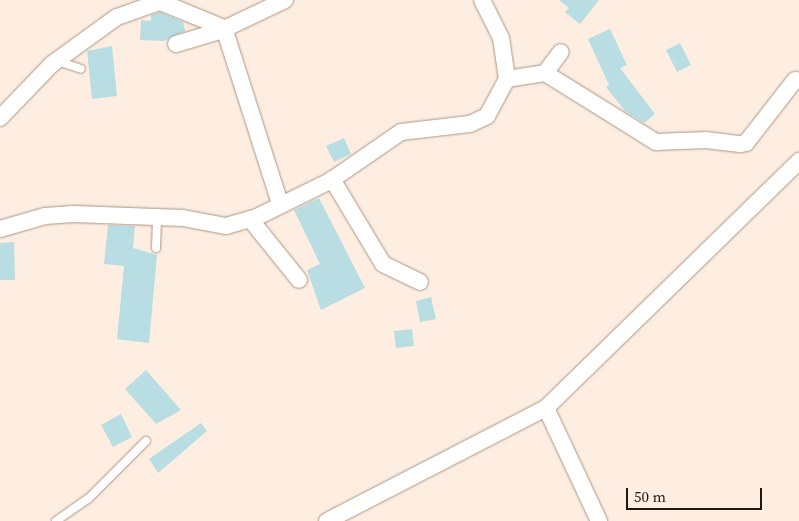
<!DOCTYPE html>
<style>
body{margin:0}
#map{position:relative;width:799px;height:521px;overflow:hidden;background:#fdeee1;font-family:"Source Serif 4",serif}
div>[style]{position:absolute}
.building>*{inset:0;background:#b8dde3}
.roads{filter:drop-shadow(0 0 1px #ad9682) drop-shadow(0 0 1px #ad9682)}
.service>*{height:8px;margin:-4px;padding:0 4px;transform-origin:4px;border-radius:4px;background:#fff}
.minor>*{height:16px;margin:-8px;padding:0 8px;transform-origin:8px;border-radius:8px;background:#fff}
span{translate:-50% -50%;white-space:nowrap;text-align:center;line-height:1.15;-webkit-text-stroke:4px #fdeee1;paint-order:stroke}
.scale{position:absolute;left:626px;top:488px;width:136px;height:22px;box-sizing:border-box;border:2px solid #211911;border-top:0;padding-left:6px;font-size:15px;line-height:18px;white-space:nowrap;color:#211911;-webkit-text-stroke:4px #fdeee1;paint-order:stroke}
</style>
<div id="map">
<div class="building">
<i style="clip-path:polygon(559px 0,599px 0,580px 24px,565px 12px,569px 8px)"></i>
<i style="clip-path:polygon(160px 12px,183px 22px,185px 31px,164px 41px,140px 40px,141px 20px,151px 21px,151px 15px)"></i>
<i style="clip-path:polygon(610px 29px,627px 65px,620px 68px,655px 114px,644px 123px,625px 111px,606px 87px,609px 85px,588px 39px)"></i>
<i style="clip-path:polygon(680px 43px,691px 65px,677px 72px,666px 50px)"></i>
<i style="clip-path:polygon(112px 46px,117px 96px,92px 99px,87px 51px)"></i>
<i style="clip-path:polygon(344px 138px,351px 154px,334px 162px,326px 146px)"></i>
<i style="clip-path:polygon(319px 198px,365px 288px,321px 310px,307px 270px,320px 264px,294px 210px)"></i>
<i style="clip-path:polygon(108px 225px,135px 226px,133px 248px,157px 255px,149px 343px,117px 339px,124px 266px,104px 264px)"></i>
<i style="clip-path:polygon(14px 242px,15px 280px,0 280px,0 243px)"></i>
<i style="clip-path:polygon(431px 297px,436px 319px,420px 322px,416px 301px)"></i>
<i style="clip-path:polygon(412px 329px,414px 346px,396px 348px,394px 331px)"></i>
<i style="clip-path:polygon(146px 370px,181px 410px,156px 424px,125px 389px)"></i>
<i style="clip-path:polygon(121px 414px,132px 437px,113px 447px,101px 425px)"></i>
<i style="clip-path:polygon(201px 423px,207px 431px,158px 473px,149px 459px)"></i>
</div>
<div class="roads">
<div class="service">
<i style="left:57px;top:61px;width:25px;rotate:18deg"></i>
<i style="left:156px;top:248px;width:31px;rotate:-88deg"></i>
<i style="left:56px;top:521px;width:39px;rotate:-35deg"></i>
<i style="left:88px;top:499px;width:82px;rotate:-45deg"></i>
</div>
<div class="minor">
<i style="left:163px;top:3px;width:66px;rotate:22.3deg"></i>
<i style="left:224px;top:28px;width:185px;rotate:72.3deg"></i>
<i style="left:176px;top:44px;width:46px;rotate:-16.5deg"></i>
<i style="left:220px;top:31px;width:72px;rotate:-25.5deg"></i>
<i style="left:545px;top:73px;width:26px;rotate:-53deg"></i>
<i style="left:507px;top:79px;width:38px;rotate:-9deg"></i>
<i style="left:545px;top:73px;width:131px;rotate:31.9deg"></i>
<i style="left:656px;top:142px;width:50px;rotate:-2.3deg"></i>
<i style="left:706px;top:140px;width:34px;rotate:7deg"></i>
<i style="left:740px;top:144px;width:6px;rotate:-9deg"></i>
<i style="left:746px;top:143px;width:80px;rotate:-52.1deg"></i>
<i style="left:0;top:118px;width:75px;rotate:-46.1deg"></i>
<i style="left:52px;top:64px;width:80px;rotate:-35.9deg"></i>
<i style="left:117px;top:17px;width:51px;rotate:-19.5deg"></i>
<i style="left:332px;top:179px;width:99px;rotate:59deg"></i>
<i style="left:383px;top:264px;width:41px;rotate:25.9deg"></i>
<i style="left:250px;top:219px;width:78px;rotate:51.2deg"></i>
<i style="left:0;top:229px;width:47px;rotate:-16.1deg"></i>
<i style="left:45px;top:216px;width:29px;rotate:-4deg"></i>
<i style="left:74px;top:214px;width:109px;rotate:2.1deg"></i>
<i style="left:183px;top:218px;width:44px;rotate:10.5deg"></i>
<i style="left:226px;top:226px;width:32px;rotate:-16deg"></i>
<i style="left:257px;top:217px;width:81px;rotate:-26.3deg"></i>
<i style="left:330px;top:181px;width:86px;rotate:-34.6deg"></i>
<i style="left:401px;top:132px;width:69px;rotate:-6.6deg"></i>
<i style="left:470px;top:124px;width:19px;rotate:-25deg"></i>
<i style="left:487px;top:116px;width:42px;rotate:-61.6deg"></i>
<i style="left:507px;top:79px;width:41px;rotate:-98.3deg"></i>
<i style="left:501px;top:38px;width:42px;rotate:-116.6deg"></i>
<i style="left:327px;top:521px;width:246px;rotate:-27.3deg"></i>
<i style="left:599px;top:521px;width:125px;rotate:-115.1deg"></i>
<i style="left:546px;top:408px;width:354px;rotate:-44.3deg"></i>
</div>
</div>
<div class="scale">50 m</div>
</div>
